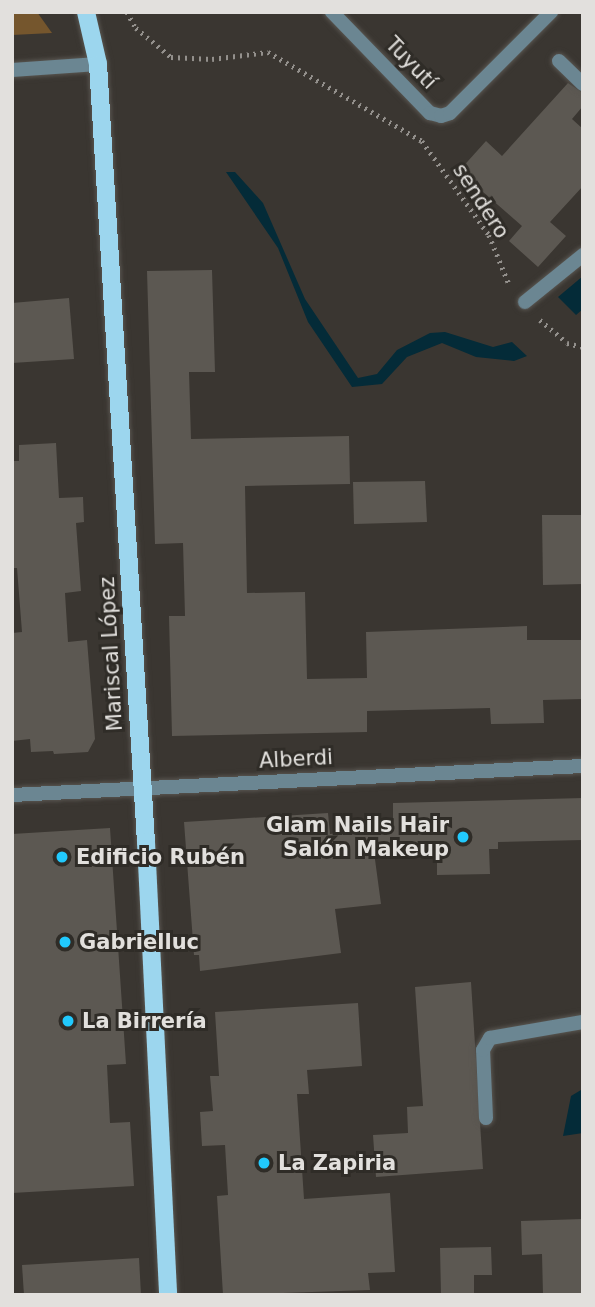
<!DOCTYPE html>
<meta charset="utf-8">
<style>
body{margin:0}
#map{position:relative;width:595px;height:1307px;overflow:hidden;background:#3a3631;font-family:"DejaVu Sans",sans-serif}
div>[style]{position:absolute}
.green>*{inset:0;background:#75562d}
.water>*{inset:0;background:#042b38}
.building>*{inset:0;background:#5c5852}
.path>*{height:4.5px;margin-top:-2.25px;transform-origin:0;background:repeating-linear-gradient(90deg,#93908c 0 2px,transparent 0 7px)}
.roads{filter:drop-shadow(0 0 2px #585550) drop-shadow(0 0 2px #585550)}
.lane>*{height:14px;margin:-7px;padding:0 7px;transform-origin:7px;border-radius:7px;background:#6b8692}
.street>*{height:14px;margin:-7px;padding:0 7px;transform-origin:7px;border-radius:7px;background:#6b8692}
.primary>*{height:18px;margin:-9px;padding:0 9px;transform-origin:9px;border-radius:9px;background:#9cd6ee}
.dots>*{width:19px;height:19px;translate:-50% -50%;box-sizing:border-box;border:4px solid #2f2c27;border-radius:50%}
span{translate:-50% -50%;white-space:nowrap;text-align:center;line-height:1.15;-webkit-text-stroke:6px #2f2c27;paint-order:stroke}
.street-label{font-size:21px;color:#e2e0dd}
.poi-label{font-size:21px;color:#e2e0dd;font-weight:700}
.right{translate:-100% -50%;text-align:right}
.left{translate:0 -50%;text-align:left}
.frame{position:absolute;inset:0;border:14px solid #e2e0dd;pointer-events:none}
</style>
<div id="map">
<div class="green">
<i style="clip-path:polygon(12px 12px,37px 12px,52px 33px,12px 35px)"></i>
</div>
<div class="water">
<i style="clip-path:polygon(226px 172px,235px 172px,263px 203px,305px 299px,358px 378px,377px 374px,397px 350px,430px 333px,445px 332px,493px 347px,512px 342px,527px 356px,514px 361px,476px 357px,442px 343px,407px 357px,382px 384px,352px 387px,308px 322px,278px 248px)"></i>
<i style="clip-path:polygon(583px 276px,583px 309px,576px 315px,558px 297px)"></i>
<i style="clip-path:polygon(581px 1090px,583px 1133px,563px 1136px,571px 1096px)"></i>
</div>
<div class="building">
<i style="clip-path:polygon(568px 83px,583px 93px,583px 106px,572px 119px,583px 129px,583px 186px,550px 222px,566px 236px,538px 267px,509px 241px,522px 226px,459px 171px,486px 141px,502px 156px)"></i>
<i style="clip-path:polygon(212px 270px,215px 372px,189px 372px,191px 439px,349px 436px,350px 484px,245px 486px,247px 593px,305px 592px,307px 679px,367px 678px,366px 632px,527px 626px,527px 640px,583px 640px,583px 699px,543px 700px,544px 723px,491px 724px,490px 708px,367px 711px,367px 732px,172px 736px,169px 616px,185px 616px,183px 543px,155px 544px,147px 271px)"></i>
<i style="clip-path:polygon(69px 298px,74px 359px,12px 363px,12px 303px)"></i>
<i style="clip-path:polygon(56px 443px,59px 498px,83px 497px,84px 522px,76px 523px,81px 591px,65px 593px,68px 642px,87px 640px,95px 739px,88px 752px,54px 754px,53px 751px,31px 752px,30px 739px,12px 741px,12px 633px,22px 632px,17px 568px,12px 568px,12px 461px,19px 461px,19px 445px)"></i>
<i style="clip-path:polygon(425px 481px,427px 522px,354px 524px,353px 482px)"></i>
<i style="clip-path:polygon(542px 515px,583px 515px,583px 584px,543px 585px)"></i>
<i style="clip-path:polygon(583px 798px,583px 840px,498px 842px,498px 849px,489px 849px,490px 874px,437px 875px,437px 850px,374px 852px,381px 904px,335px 909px,341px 953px,200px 971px,199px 955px,194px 955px,184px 822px,328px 813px,330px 834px,393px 826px,393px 803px)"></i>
<i style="clip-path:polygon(110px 828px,126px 1064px,107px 1065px,110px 1123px,130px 1122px,134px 1186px,12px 1193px,12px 834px)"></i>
<i style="clip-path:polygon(471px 982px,483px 1169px,376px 1177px,373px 1135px,408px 1133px,407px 1107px,423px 1106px,415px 987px)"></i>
<i style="clip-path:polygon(358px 1003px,362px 1066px,307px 1070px,309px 1094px,297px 1094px,304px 1199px,390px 1193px,395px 1272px,368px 1273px,370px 1290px,223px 1295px,217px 1196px,228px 1195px,225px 1145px,202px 1146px,200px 1112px,213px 1111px,210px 1076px,219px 1076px,215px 1012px)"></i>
<i style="clip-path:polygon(583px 1219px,583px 1295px,543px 1295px,542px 1254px,522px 1255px,521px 1221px)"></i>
<i style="clip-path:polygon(491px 1247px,492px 1275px,474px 1275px,474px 1295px,441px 1295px,440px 1248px)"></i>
<i style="clip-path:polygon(139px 1258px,141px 1295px,24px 1295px,22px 1265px)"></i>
</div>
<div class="path">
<i style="left:127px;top:12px;width:18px;rotate:61deg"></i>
<i style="left:136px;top:28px;width:45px;rotate:39.6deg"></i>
<i style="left:171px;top:57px;width:41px;rotate:2.8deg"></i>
<i style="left:212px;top:59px;width:56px;rotate:-7.1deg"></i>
<i style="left:268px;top:52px;width:178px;rotate:30deg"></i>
<i style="left:422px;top:141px;width:115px;rotate:54.5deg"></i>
<i style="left:489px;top:235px;width:53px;rotate:67.8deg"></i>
<i style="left:540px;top:320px;width:35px;rotate:40deg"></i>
<i style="left:567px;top:343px;width:16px;rotate:14deg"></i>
</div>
<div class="roads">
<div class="lane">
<i style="left:486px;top:1118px;width:68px;rotate:-92.5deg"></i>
<i style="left:483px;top:1050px;width:14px;rotate:-60deg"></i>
<i style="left:490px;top:1038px;width:94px;rotate:-9.8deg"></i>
</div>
<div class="street">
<i style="left:332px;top:12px;width:141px;rotate:45.9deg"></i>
<i style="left:430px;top:113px;width:11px;rotate:15deg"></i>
<i style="left:441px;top:116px;width:9px;rotate:-18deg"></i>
<i style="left:450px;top:113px;width:143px;rotate:-45deg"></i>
<i style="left:559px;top:61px;width:33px;rotate:44deg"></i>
<i style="left:12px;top:70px;width:86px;rotate:-4deg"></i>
<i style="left:525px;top:302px;width:75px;rotate:-39deg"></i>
<i style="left:12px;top:795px;width:572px;rotate:-2.91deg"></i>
</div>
<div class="primary">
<i style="left:86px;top:12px;width:53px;rotate:77deg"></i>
<i style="left:98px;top:64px;width:779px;rotate:86.47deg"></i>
<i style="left:146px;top:842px;width:454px;rotate:87.2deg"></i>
</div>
</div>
<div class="dots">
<i style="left:463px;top:837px;background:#21c9fd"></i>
<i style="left:62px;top:857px;background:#21c9fd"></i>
<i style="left:65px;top:942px;background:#21c9fd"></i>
<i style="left:68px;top:1021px;background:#21c9fd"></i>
<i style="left:264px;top:1163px;background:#21c9fd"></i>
</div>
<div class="street-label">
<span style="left:411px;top:63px;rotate:46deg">Tuyutí</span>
<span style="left:481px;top:201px;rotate:57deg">sendero</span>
<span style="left:111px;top:654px;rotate:-93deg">Mariscal López</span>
<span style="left:296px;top:759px;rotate:-3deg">Alberdi</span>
</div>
<div class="poi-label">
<span class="right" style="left:449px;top:837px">Glam Nails Hair<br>Salón Makeup</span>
<span class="left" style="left:76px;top:857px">Edificio Rubén</span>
<span class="left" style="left:79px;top:942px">Gabrielluc</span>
<span class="left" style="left:82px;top:1021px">La Birrería</span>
<span class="left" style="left:278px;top:1163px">La Zapiria</span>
</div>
<div class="frame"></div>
</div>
